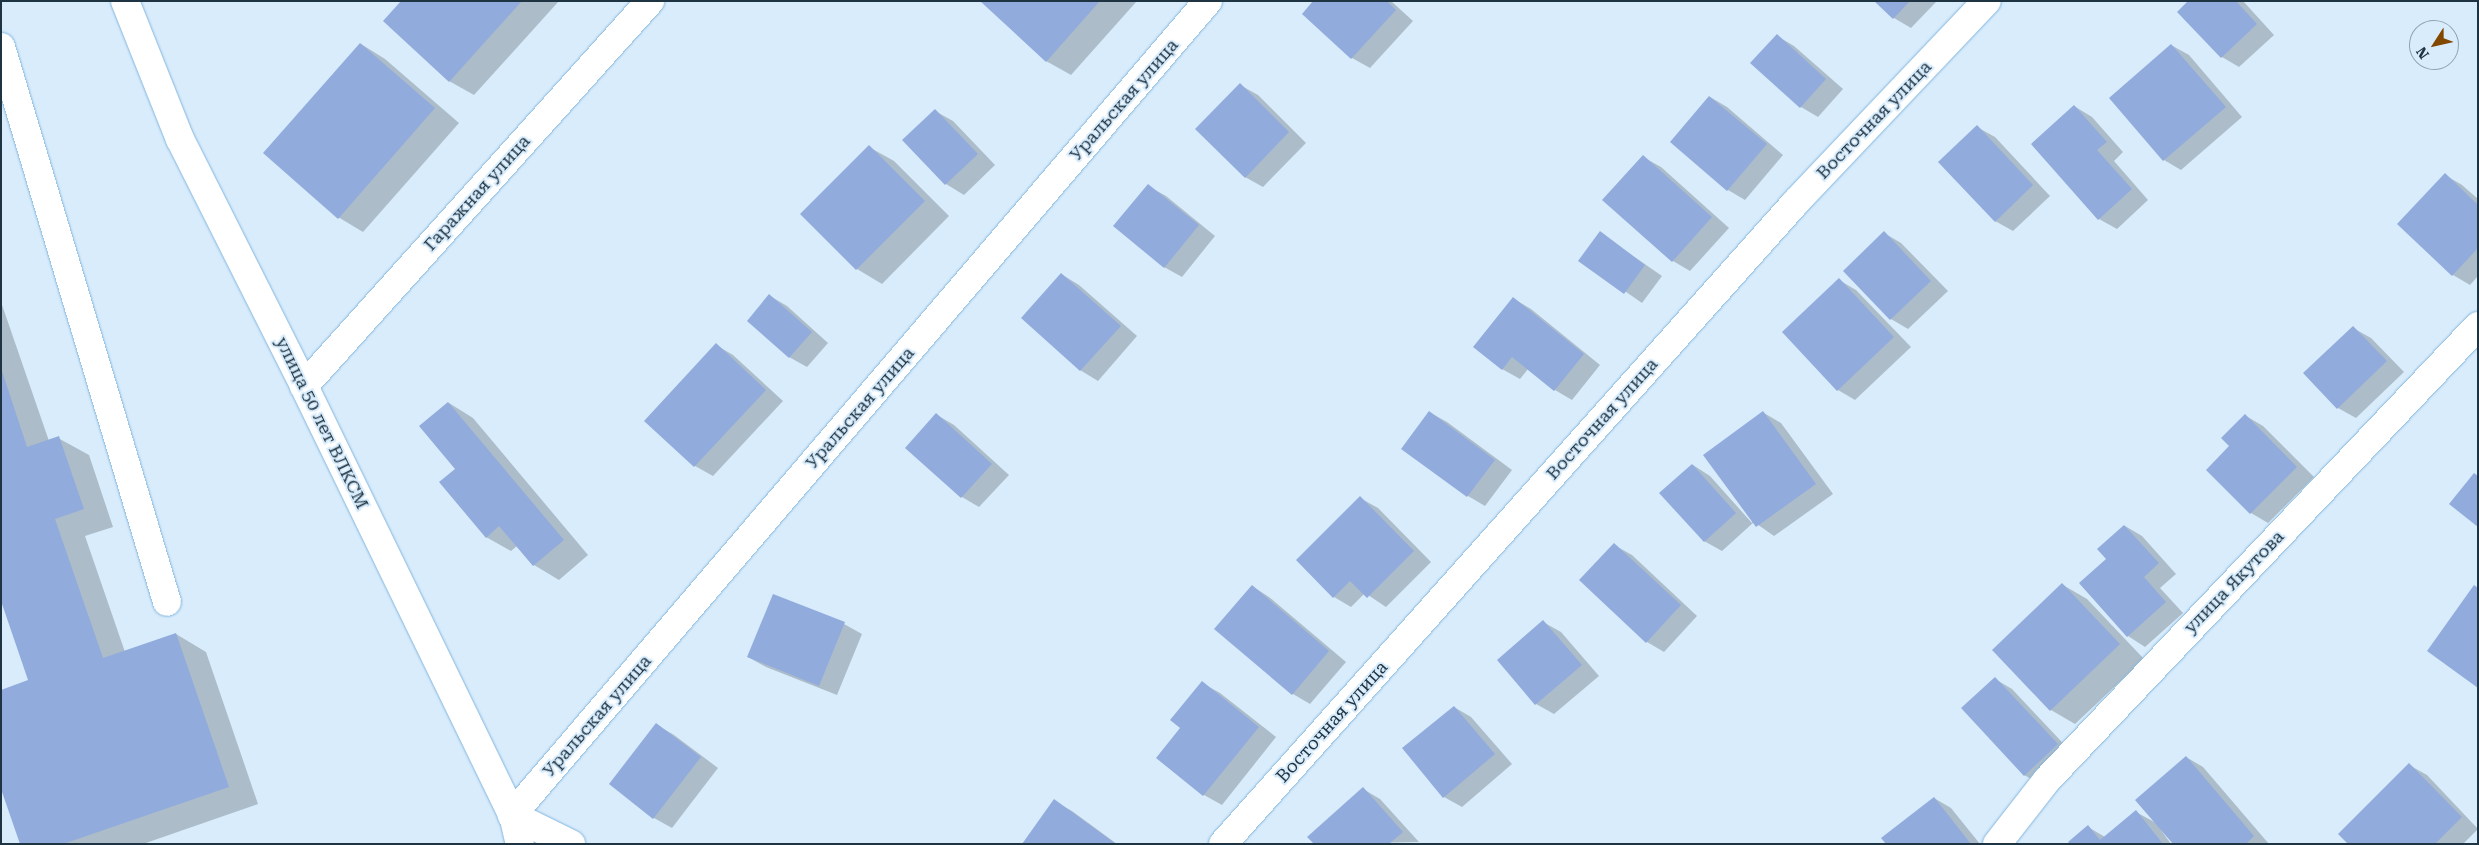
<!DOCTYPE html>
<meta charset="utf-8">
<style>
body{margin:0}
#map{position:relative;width:2479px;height:845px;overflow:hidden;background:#d8ecfc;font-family:"Roboto Serif",serif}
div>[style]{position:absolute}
.shadow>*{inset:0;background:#0003}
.building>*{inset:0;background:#91acdc}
.roads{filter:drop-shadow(0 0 1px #84b6dc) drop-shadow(0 0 1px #84b6dc)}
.minor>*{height:28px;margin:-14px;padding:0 14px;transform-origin:14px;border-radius:14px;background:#fff}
span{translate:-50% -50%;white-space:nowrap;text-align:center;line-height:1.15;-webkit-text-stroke:4px #d8ecfc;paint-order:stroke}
.street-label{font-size:18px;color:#1f3443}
.frame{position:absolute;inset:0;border:2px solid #1f3443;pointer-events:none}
.north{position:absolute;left:2409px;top:20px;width:50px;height:50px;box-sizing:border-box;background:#d8ecfc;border:1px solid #8ea2b2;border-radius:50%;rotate:235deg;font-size:14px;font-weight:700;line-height:20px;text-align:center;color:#1f3443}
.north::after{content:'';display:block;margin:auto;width:18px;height:22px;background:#824800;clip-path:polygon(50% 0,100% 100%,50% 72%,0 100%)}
</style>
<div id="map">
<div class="shadow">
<i style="clip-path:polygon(403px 1px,559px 1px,474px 95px,449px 81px)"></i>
<i style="clip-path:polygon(981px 1px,1137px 1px,1071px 75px,1046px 61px)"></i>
<i style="clip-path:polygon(1315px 1px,1391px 1px,1413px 21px,1370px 68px,1352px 58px,1303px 14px)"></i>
<i style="clip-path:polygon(1876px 1px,1937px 1px,1911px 28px,1894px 18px)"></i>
<i style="clip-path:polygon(2190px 1px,2243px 1px,2274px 35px,2239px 67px,2222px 57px)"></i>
<i style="clip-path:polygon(1777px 36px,1794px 46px,1843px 89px,1818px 117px,1801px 107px)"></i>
<i style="clip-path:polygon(361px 44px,385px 59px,459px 123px,363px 232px,338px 217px)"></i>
<i style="clip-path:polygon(2171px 45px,2189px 55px,2242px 117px,2181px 170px,2164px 160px)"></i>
<i style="clip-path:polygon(1240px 85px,1258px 95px,1306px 143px,1263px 187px,1245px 177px)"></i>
<i style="clip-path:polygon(1710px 97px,1727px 107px,1783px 155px,1745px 200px,1728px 190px)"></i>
<i style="clip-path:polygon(2074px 106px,2092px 117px,2123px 152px,2114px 161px,2148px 200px,2117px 229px,2099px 219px)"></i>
<i style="clip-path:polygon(935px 111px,953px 121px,995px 165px,964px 195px,946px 184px,904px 140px)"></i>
<i style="clip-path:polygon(1977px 127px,1995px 137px,2050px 196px,2013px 231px,1995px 221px)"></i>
<i style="clip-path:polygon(869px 147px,894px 161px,949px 216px,882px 284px,857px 269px,802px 214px)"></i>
<i style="clip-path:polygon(1643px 157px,1661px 167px,1729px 228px,1690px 271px,1673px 261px,1604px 200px)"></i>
<i style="clip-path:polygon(2445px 175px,2462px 185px,2478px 199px,2478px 276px,2470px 285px,2453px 275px)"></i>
<i style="clip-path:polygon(1148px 186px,1166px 196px,1215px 236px,1182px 277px,1164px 267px)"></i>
<i style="clip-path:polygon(1600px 233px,1662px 276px,1642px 303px,1580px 260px)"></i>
<i style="clip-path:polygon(1884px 233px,1901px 243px,1948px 291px,1908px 329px,1891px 319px)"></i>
<i style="clip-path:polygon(1061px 274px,1079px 285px,1137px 336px,1098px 381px,1080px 370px)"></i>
<i style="clip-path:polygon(1839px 280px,1856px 290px,1911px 347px,1855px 400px,1838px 390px)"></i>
<i style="clip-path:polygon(770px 296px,787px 306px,828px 343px,807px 367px,789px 357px)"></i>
<i style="clip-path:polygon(1514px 299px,1531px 309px,1600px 365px,1572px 400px,1555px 390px,1528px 369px,1520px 379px,1502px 369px)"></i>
<i style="clip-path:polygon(1px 302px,49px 441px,58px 438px,89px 455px,113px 527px,85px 536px,125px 652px,176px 634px,206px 652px,258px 804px,143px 844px,22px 844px,30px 681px,1px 598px)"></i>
<i style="clip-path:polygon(2353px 328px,2371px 338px,2404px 372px,2356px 418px,2338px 408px)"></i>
<i style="clip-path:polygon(716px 345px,733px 355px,783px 401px,713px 476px,695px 466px,645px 421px)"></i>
<i style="clip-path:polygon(449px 403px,473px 418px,588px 555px,559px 580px,534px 565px,517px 546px,511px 551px,486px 537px,457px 469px)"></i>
<i style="clip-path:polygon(1429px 412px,1447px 422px,1512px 470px,1485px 506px,1468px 496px,1403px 449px)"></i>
<i style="clip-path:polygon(1764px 413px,1781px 423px,1833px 494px,1774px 536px,1754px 522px,1722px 551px,1704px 541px,1693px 465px,1710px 476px,1752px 523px)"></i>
<i style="clip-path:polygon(937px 415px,954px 425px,1009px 475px,979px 507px,962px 497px)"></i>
<i style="clip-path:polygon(2246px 416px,2263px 426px,2314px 477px,2268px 523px,2251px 513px,2231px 446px)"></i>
<i style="clip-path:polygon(1360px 498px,1378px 508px,1431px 562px,1386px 607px,1365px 593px,1351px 607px,1334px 597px)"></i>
<i style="clip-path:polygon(2125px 526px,2142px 536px,2176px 574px,2160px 588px,2183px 613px,2145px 647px,2128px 636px,2080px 584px,2108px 559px)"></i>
<i style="clip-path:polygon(1614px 545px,1632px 555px,1697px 616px,1664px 652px,1647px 642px)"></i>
<i style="clip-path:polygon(2063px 585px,2087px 599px,2144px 659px,2075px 724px,2051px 710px)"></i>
<i style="clip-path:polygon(1252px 586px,1269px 597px,1346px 662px,1310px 704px,1293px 694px,1216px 629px)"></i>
<i style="clip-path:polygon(1543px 622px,1561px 632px,1599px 676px,1554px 714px,1536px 704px)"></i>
<i style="clip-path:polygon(844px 624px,862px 634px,837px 695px,766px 667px,748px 657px)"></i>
<i style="clip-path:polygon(1995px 679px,2012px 689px,2074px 755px,2042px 785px,2024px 775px)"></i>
<i style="clip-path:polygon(1202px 683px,1220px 693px,1276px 737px,1222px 805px,1204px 795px,1158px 758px,1182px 728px)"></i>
<i style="clip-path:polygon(1454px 707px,1471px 717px,1512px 764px,1462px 807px,1444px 797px)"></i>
<i style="clip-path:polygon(657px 725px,674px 735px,718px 768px,672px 828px,654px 818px,611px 784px)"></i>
<i style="clip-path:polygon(2186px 757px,2203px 767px,2269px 844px,2175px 844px,2162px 829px,2161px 830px,2171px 844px,2072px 844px,2088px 827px,2105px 837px,2136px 812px,2158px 824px)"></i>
<i style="clip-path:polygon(2409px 765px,2427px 775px,2478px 829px,2463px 844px,2350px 844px)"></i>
<i style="clip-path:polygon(1363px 789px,1380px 799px,1419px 842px,1316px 844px)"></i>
<i style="clip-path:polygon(1934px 798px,1951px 808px,1980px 844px,1888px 844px)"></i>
<i style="clip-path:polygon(1054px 801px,1072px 811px,1117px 844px,1023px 844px)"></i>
</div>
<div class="building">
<i style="clip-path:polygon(401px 1px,522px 1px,449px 82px,383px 21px)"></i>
<i style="clip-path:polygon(980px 1px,1100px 1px,1046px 62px)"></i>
<i style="clip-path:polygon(1313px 1px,1387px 1px,1396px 10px,1351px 59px,1302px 14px)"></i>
<i style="clip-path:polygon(1874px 1px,1910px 1px,1893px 19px)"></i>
<i style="clip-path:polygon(2188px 1px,2236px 1px,2257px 24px,2221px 58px,2177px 12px)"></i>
<i style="clip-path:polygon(1777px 34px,1826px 79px,1800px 108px,1750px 63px)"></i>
<i style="clip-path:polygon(360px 43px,435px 108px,338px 219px,263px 153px)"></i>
<i style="clip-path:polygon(2171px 44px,2226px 107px,2163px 161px,2109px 98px)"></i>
<i style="clip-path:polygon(1240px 83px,1289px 132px,1245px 178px,1195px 129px)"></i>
<i style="clip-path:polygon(1709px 96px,1767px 144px,1727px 191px,1670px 142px)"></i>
<i style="clip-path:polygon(2074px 105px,2107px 142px,2097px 150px,2132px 189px,2098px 220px,2031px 144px)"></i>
<i style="clip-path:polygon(935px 109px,978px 154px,945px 185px,902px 140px)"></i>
<i style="clip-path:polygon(1977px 125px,2033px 185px,1995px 222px,1938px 162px)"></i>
<i style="clip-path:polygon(869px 145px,925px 201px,856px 270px,800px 214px)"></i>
<i style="clip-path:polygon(1643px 155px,1712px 217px,1672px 262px,1602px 200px)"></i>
<i style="clip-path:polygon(2445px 173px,2478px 205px,2478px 248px,2452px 276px,2397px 224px)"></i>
<i style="clip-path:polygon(1148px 184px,1199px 225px,1164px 268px,1113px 226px)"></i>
<i style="clip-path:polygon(1600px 231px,1645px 265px,1624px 294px,1578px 261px)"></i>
<i style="clip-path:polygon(1884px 231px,1931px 281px,1890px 320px,1843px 271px)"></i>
<i style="clip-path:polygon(1061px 273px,1121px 326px,1080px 371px,1021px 318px)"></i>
<i style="clip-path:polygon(1839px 278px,1894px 337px,1837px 391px,1782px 332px)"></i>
<i style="clip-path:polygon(769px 294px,812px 332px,789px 358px,747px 321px)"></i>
<i style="clip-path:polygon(1513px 297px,1584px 354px,1554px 391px,1512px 357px,1502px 370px,1473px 347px)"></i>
<i style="clip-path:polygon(2353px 326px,2387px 361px,2337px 409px,2303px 373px)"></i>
<i style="clip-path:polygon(716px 343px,766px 390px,694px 467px,644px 421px)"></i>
<i style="clip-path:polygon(2px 371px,27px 447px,59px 436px,84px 509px,55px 519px,103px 658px,176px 633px,229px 787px,63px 844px,20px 844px,1px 789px,1px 690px,28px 680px,1px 601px)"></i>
<i style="clip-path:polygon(448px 402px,564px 540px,533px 566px,499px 526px,486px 538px,439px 482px,455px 469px,419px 426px)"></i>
<i style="clip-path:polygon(1429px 411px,1495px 460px,1467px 497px,1401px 449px)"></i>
<i style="clip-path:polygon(1763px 411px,1816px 484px,1756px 527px,1703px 455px)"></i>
<i style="clip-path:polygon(936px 413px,992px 464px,961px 498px,905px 448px)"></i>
<i style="clip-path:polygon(2245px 414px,2297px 467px,2250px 514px,2206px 470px,2229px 446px,2221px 438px)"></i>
<i style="clip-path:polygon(1692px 464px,1736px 513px,1704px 542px,1659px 493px)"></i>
<i style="clip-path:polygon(2474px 473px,2478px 476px,2478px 527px,2449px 504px)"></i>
<i style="clip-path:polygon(1360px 496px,1414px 551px,1367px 598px,1350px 581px,1333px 598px,1296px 560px)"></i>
<i style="clip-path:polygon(2124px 525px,2159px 563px,2144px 577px,2166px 602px,2127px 637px,2079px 583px,2106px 559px,2097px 549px)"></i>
<i style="clip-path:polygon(1614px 543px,1681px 605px,1646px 643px,1579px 580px)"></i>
<i style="clip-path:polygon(2062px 583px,2120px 644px,2050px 711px,1992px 650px)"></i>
<i style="clip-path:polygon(1252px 585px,1329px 651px,1292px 695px,1214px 629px)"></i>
<i style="clip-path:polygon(2474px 585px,2478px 588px,2478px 688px,2427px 651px)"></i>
<i style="clip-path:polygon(773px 594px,845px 622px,819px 686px,747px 657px)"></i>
<i style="clip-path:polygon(1543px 620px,1582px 665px,1535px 705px,1497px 660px)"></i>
<i style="clip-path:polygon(1995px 677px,2058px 744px,2024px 776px,1961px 708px)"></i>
<i style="clip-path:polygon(1202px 681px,1259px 727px,1203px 796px,1156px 758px,1180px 728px,1170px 720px)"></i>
<i style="clip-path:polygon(1454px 706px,1495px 754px,1443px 798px,1402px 748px)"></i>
<i style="clip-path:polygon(656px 723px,701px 757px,653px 819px,609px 784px)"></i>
<i style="clip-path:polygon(2186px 756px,2254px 836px,2246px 844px,2173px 844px,2135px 800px)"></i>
<i style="clip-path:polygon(2409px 763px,2462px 817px,2435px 844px,2348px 844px,2338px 834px)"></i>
<i style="clip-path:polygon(1363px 787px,1403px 832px,1389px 844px,1314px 844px,1307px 837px)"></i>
<i style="clip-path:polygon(1934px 797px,1971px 844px,1886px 844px,1881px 838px)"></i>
<i style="clip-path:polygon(1054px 799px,1116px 844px,1022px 844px)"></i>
<i style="clip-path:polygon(2136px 810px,2163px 844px,2070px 844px,2068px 842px,2088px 825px,2100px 840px)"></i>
</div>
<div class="roads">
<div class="minor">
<i style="left:125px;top:1px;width:149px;rotate:68.3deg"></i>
<i style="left:180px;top:139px;width:276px;rotate:63.3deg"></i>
<i style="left:304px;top:386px;width:481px;rotate:64.1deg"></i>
<i style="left:514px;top:819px;width:26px;rotate:77deg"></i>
<i style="left:1px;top:47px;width:579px;rotate:73.35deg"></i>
<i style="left:304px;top:386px;width:518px;rotate:-48.05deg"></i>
<i style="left:512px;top:815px;width:1071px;rotate:-49.47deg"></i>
<i style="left:512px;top:815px;width:66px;rotate:26.2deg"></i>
<i style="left:1223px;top:844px;width:861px;rotate:-48.25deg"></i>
<i style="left:1796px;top:202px;width:277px;rotate:-46.5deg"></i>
<i style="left:1997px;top:844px;width:81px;rotate:-52deg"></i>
<i style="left:2047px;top:780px;width:626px;rotate:-46.49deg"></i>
</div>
</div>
<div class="street-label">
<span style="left:1124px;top:100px;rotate:-49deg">Уральская улица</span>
<span style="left:1874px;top:120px;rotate:-46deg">Восточная улица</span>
<span style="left:477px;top:193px;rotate:-48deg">Гаражная улица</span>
<span style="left:860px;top:408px;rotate:-49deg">Уральская улица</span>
<span style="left:1602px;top:419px;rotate:-48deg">Восточная улица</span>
<span style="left:322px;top:423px;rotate:64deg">улица 50 лет ВЛКСМ</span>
<span style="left:2234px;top:582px;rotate:-46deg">улица Якутова</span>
<span style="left:597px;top:716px;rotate:-49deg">Уральская улица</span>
<span style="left:1332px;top:722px;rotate:-48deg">Восточная улица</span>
</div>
<div class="frame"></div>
<div class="north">N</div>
</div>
